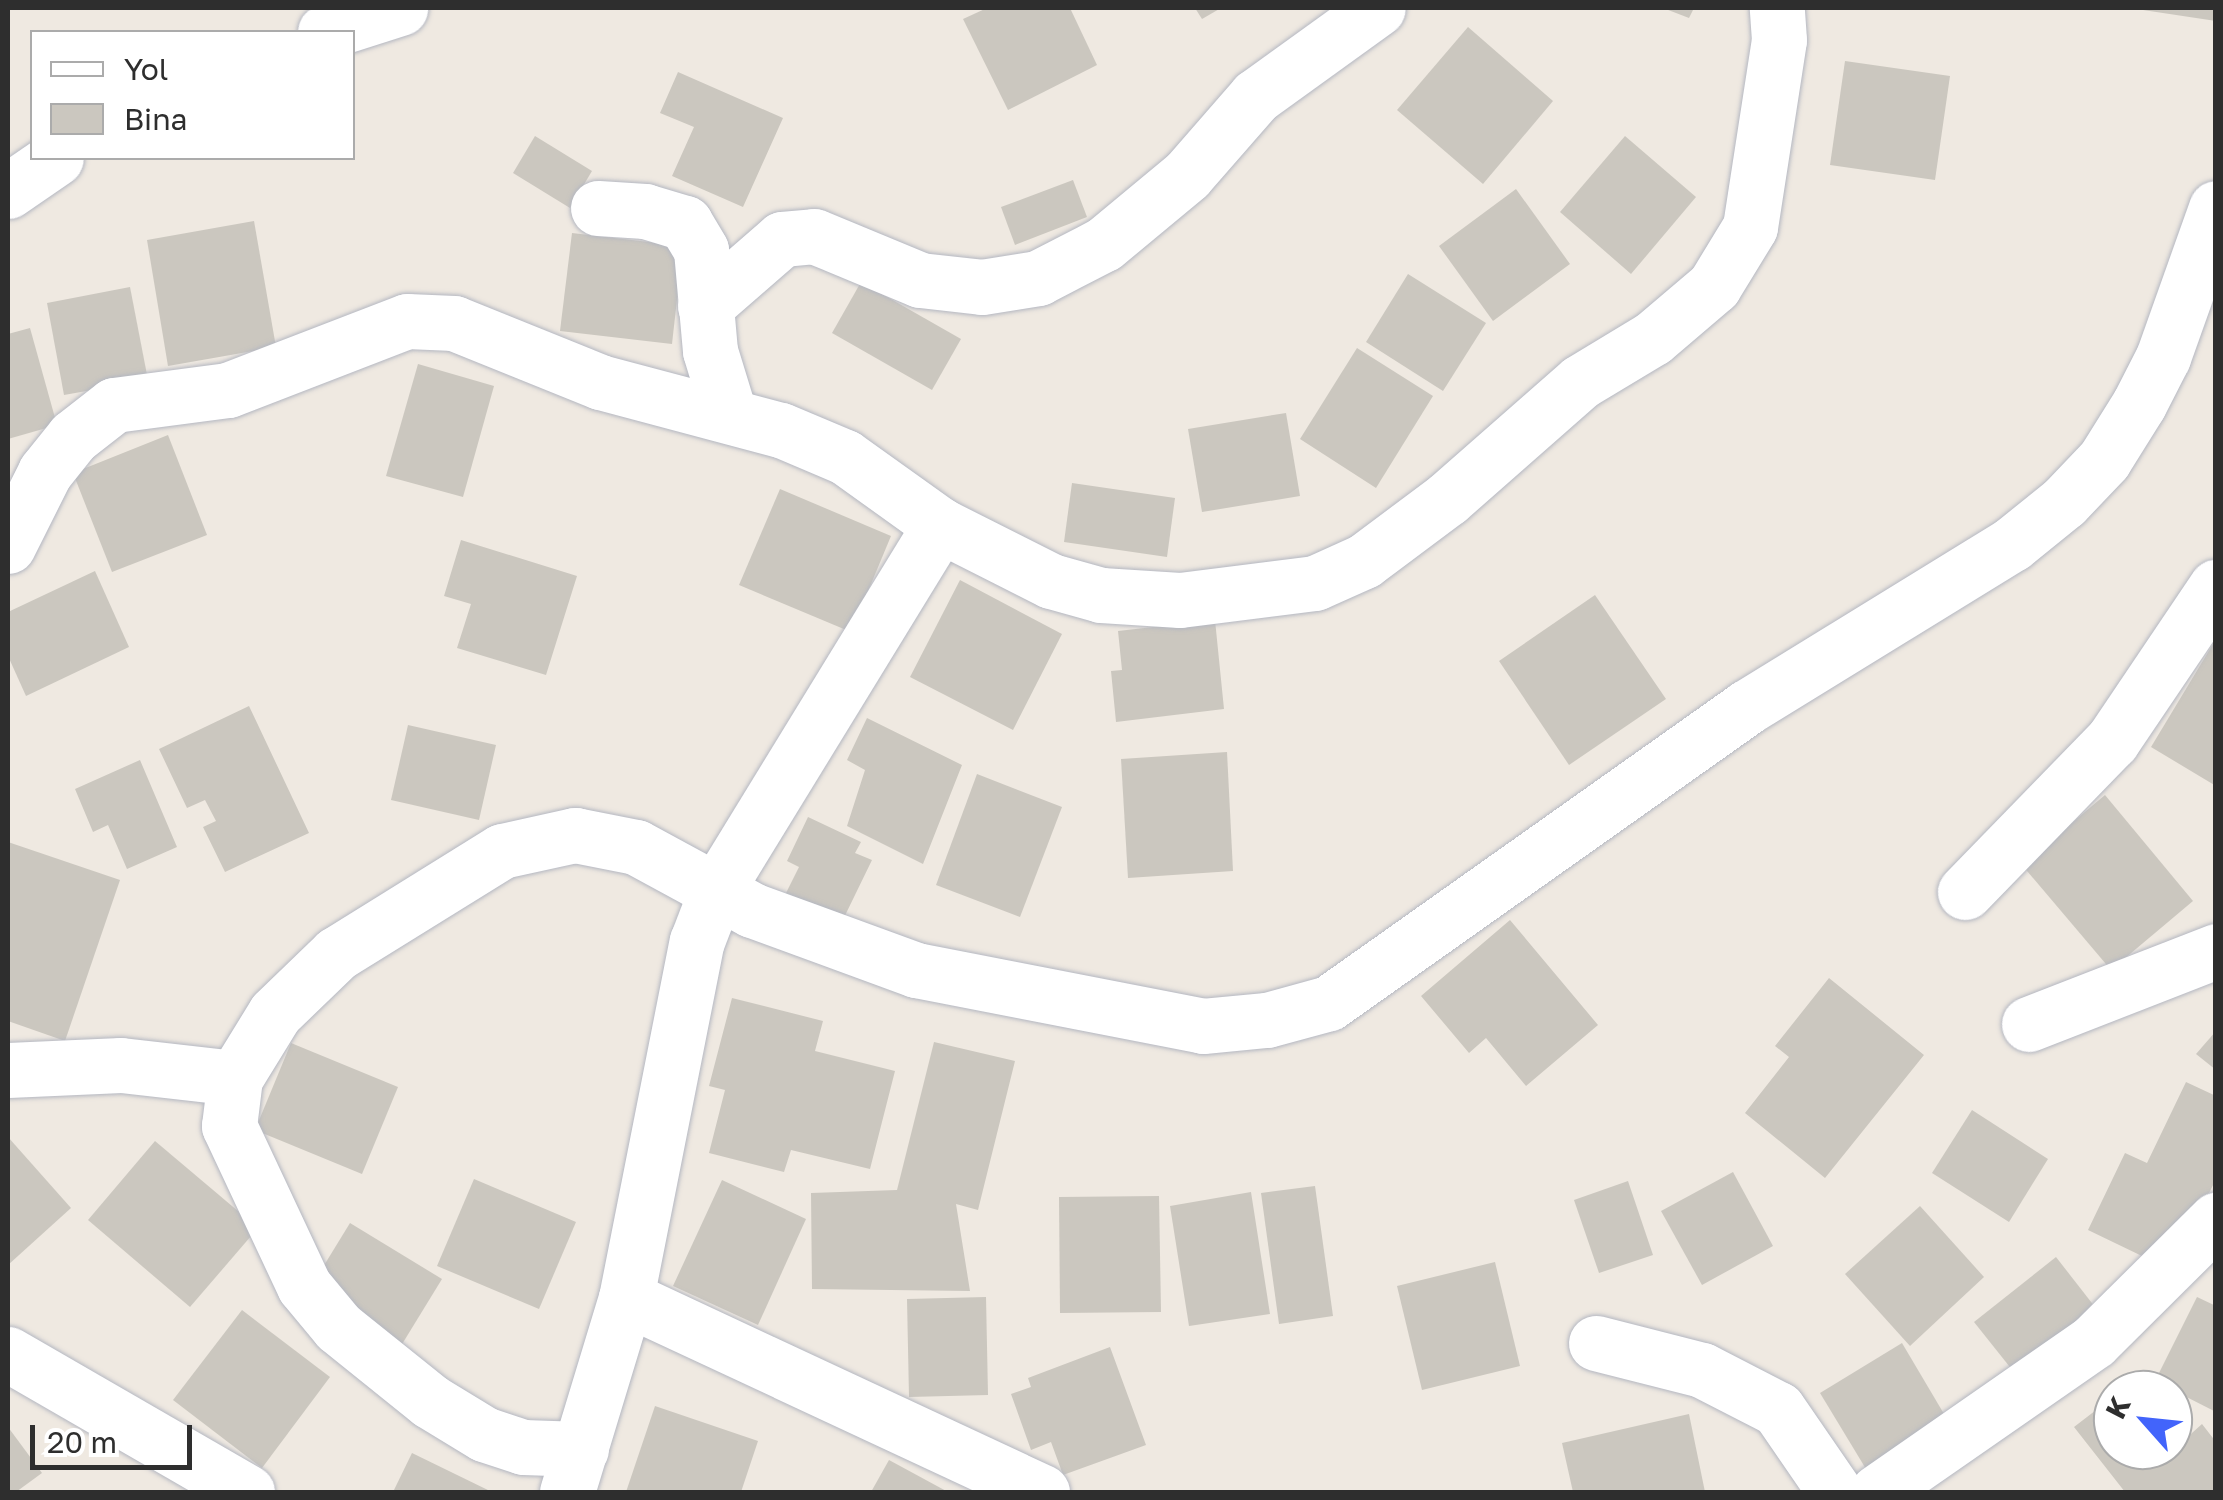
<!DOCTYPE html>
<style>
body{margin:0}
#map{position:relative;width:2223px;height:1500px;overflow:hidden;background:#efe9e1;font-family:"Golos Text",sans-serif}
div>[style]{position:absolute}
.building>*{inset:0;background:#cbc7bf}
.roads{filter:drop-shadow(0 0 2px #b4b7c1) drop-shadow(0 0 2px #b4b7c1)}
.minor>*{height:55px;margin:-27.5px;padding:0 27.5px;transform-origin:27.5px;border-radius:27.5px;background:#fff}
span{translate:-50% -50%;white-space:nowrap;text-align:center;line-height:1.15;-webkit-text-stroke:8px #fff;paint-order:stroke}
.frame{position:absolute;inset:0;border:10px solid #2e2e2e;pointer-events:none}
.legend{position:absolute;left:30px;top:30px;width:325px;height:130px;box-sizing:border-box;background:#fff;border:2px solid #ababab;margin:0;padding:12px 18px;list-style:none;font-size:30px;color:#2e2e2e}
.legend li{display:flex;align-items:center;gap:20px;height:50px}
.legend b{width:50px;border:2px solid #ababab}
.north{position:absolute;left:2093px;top:1370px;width:100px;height:100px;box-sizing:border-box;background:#fff;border:2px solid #ababab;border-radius:50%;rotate:297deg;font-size:28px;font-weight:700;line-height:40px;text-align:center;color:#2e2e2e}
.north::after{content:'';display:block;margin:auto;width:35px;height:45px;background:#4264fb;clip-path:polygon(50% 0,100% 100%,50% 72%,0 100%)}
.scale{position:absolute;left:30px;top:1425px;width:162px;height:45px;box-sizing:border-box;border:5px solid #2e2e2e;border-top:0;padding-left:12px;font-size:30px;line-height:35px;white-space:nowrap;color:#2e2e2e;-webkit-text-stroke:8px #fff;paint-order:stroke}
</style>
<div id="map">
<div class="building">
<i style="clip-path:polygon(987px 8px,1070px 8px,1097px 65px,1008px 110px,963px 19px)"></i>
<i style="clip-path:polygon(1195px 8px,1221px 8px,1202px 19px)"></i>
<i style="clip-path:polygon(1663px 8px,1694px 8px,1689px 18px)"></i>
<i style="clip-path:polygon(2143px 8px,2216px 8px,2216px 21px,2143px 10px)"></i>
<i style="clip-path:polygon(1468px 27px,1553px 101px,1483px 184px,1397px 110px)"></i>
<i style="clip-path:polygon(1845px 61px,1950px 76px,1935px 180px,1830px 165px)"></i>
<i style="clip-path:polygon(678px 72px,783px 118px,743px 207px,672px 176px,694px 127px,660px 113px)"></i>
<i style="clip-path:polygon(535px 136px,592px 171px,570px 208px,513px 173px)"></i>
<i style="clip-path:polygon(1625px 136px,1696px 197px,1631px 274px,1560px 212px)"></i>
<i style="clip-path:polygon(1073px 180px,1087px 217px,1015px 245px,1001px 207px)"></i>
<i style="clip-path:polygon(1516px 189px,1570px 264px,1493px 321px,1439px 246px)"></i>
<i style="clip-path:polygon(254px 221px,276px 347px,168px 366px,147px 240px)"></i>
<i style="clip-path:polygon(572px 233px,683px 246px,672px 344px,560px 331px)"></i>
<i style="clip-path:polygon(1408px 274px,1486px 323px,1443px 391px,1366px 342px)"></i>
<i style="clip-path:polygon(861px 282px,961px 339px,932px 390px,832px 333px)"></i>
<i style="clip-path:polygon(130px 287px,148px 380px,64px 395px,47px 303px)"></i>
<i style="clip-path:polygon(30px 328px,57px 425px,8px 439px,8px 334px)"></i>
<i style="clip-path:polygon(1357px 348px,1433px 396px,1376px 488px,1300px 439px)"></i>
<i style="clip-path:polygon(418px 364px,494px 386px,463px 497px,386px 476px)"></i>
<i style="clip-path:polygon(1286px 413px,1300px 496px,1202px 512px,1188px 429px)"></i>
<i style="clip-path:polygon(168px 435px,207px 535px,112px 572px,73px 473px)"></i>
<i style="clip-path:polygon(1072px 483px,1175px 498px,1167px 557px,1064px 542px)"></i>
<i style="clip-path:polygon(780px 489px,891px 536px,851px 632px,739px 585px)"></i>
<i style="clip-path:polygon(461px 540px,577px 576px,546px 675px,457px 648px,471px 604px,444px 596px)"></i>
<i style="clip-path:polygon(95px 571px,129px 647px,26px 696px,8px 656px,8px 612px)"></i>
<i style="clip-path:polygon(960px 580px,1062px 634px,1013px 730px,910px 677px)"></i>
<i style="clip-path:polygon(1595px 595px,1666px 699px,1569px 765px,1499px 661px)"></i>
<i style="clip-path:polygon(1215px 620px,1224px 709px,1116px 722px,1111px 671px,1122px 670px,1118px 631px)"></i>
<i style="clip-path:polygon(2216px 639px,2216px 786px,2151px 747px)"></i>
<i style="clip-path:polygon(249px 706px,309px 833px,225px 872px,203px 827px,216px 821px,205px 800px,187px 808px,159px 749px)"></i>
<i style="clip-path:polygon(867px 718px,962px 765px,923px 864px,847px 826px,865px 770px,847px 760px)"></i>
<i style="clip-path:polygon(408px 725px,496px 745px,479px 820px,391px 800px)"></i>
<i style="clip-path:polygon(1227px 752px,1233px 871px,1128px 878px,1121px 759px)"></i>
<i style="clip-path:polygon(140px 760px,177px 847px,127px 869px,108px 825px,93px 832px,75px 789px)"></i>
<i style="clip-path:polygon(977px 774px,1062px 807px,1020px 917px,936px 885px)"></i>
<i style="clip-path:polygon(2105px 795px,2193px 901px,2111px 970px,2022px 865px)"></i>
<i style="clip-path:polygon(808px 817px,861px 842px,855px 853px,872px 860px,837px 932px,780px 905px,799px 867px,787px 861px)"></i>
<i style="clip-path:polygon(8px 842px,120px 880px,65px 1041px,8px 1021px)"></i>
<i style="clip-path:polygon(1510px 920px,1598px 1025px,1526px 1086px,1486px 1038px,1469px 1053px,1421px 996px)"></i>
<i style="clip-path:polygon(1829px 978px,1924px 1055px,1825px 1178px,1745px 1113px,1789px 1057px,1775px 1046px)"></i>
<i style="clip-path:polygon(732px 998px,823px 1021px,815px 1051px,895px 1071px,870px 1169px,791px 1150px,784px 1172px,709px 1153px,725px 1090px,709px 1086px)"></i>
<i style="clip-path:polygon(2216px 1031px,2216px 1070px,2196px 1054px)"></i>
<i style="clip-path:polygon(934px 1042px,1015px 1061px,978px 1210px,956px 1204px,970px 1291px,812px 1289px,811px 1193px,897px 1190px)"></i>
<i style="clip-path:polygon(291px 1043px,398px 1087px,362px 1174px,255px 1130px)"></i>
<i style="clip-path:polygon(2186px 1082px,2216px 1096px,2216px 1179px,2171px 1270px,2088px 1230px,2125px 1153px,2147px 1163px)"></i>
<i style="clip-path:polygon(1972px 1110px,2048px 1159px,2009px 1222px,1932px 1173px)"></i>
<i style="clip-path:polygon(8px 1137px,71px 1208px,8px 1265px)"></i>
<i style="clip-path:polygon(155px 1141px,258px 1228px,190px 1307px,88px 1220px)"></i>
<i style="clip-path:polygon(1733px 1172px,1773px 1246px,1702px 1285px,1661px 1211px)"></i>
<i style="clip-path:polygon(474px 1179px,576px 1222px,539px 1309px,437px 1266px)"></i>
<i style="clip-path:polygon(722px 1180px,806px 1219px,758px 1325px,673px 1286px)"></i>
<i style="clip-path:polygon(1628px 1181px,1653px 1255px,1599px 1273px,1574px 1200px)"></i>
<i style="clip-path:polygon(1315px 1186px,1333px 1316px,1279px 1324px,1261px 1193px)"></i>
<i style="clip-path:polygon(1251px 1192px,1270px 1314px,1189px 1326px,1170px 1206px)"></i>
<i style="clip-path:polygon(1159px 1196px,1161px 1312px,1060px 1313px,1059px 1197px)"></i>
<i style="clip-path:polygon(1920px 1206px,1984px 1277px,1910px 1346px,1845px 1274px)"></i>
<i style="clip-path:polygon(350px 1223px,442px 1279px,396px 1354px,304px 1298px)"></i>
<i style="clip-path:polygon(2056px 1257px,2102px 1316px,2021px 1381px,1974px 1322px)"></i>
<i style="clip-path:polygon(1495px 1262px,1520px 1366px,1422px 1390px,1397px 1286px)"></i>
<i style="clip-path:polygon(986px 1297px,988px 1395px,909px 1397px,907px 1299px)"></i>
<i style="clip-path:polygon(2197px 1297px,2216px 1306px,2216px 1412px,2155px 1381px)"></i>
<i style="clip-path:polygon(242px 1310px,330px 1377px,262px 1468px,173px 1400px)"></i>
<i style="clip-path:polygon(1902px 1343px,1947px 1419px,1866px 1469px,1820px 1393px)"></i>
<i style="clip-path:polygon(1110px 1347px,1146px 1445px,1063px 1475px,1051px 1442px,1031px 1450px,1011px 1394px,1031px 1387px,1028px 1378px)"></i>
<i style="clip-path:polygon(2113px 1397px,2113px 1450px,2173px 1450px,2202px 1424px,2216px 1442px,2216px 1492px,2125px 1492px,2074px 1427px)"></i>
<i style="clip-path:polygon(655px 1406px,758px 1441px,741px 1492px,626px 1492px)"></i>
<i style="clip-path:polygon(1689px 1414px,1705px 1492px,1573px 1492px,1562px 1443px)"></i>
<i style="clip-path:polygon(8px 1427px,42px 1473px,16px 1492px,8px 1492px)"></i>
<i style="clip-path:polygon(412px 1453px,492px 1492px,393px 1492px)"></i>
<i style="clip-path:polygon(889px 1460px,948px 1492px,871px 1492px)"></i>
</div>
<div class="roads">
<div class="minor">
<i style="left:325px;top:32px;width:79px;rotate:-17.7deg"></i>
<i style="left:8px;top:191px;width:58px;rotate:-34.5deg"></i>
<i style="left:598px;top:208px;width:47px;rotate:3.7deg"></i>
<i style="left:645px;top:211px;width:42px;rotate:16.7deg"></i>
<i style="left:685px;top:223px;width:31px;rotate:59deg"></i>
<i style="left:701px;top:250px;width:101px;rotate:84.9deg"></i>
<i style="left:710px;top:351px;width:65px;rotate:73deg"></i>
<i style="left:705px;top:306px;width:102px;rotate:-41deg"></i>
<i style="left:782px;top:239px;width:32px;rotate:-5deg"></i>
<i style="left:814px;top:236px;width:115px;rotate:22.5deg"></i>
<i style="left:920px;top:280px;width:62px;rotate:6.4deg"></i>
<i style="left:982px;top:287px;width:57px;rotate:-9.1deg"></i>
<i style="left:1038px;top:278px;width:74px;rotate:-27.3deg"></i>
<i style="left:1104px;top:244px;width:108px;rotate:-39.7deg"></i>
<i style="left:1187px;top:175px;width:105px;rotate:-48.9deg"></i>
<i style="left:1256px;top:96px;width:150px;rotate:-35.8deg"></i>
<i style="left:8px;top:546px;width:83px;rotate:-63.4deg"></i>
<i style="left:45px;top:472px;width:45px;rotate:-51.3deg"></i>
<i style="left:73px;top:437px;width:52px;rotate:-38deg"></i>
<i style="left:114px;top:405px;width:115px;rotate:-7.5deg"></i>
<i style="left:228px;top:390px;width:192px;rotate:-21.1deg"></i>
<i style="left:407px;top:321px;width:47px;rotate:2.4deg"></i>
<i style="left:454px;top:323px;width:157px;rotate:22deg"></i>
<i style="left:600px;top:382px;width:187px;rotate:14.9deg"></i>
<i style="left:781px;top:430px;width:69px;rotate:22.9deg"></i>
<i style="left:845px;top:457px;width:117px;rotate:35.6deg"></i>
<i style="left:940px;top:525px;width:124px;rotate:26.8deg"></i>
<i style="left:1051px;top:581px;width:52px;rotate:15.6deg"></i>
<i style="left:1101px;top:595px;width:79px;rotate:3.6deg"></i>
<i style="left:1180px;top:600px;width:136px;rotate:-7.2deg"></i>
<i style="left:1315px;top:583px;width:54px;rotate:-24.2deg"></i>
<i style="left:1364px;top:561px;width:104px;rotate:-36.8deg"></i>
<i style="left:1447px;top:499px;width:177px;rotate:-41.3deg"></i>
<i style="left:1580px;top:382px;width:85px;rotate:-31.1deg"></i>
<i style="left:1653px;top:338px;width:80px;rotate:-40.4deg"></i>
<i style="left:1714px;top:286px;width:69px;rotate:-58.6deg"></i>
<i style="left:1750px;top:227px;width:189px;rotate:-81.2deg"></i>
<i style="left:1779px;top:40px;width:32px;rotate:-94deg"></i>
<i style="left:1965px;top:892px;width:211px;rotate:-45.8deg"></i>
<i style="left:2112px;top:741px;width:186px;rotate:-56deg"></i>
<i style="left:2029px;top:1024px;width:201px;rotate:-21.3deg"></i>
<i style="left:8px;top:1070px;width:113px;rotate:-2.5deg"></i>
<i style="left:121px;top:1065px;width:115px;rotate:6.5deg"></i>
<i style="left:626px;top:1298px;width:364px;rotate:-78.8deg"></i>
<i style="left:697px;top:941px;width:56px;rotate:-69deg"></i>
<i style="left:717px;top:889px;width:427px;rotate:-58.5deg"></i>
<i style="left:1596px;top:1343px;width:109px;rotate:14.3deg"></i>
<i style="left:1702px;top:1370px;width:85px;rotate:27.2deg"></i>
<i style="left:1778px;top:1409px;width:101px;rotate:55.5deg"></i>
<i style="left:8px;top:1354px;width:276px;rotate:30deg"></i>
<i style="left:581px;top:1449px;width:58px;rotate:-178deg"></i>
<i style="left:523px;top:1447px;width:41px;rotate:-161.6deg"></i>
<i style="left:484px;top:1434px;width:63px;rotate:-148.6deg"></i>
<i style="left:430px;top:1401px;width:118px;rotate:-141.2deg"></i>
<i style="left:338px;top:1327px;width:53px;rotate:-129.7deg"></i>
<i style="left:304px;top:1286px;width:177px;rotate:-115.1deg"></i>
<i style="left:229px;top:1126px;width:48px;rotate:-82.9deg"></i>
<i style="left:235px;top:1078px;width:76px;rotate:-58.4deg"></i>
<i style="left:275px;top:1013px;width:85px;rotate:-44deg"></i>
<i style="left:336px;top:954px;width:195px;rotate:-31.8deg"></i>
<i style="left:502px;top:851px;width:75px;rotate:-12.4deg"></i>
<i style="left:575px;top:835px;width:62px;rotate:11.1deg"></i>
<i style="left:636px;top:847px;width:132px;rotate:28.5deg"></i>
<i style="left:752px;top:910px;width:175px;rotate:20.1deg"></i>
<i style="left:916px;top:970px;width:292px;rotate:11deg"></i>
<i style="left:1203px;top:1026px;width:64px;rotate:-5.4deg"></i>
<i style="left:1267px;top:1020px;width:64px;rotate:-15.3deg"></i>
<i style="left:1329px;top:1003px;width:512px;rotate:-35.3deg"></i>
<i style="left:1747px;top:707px;width:311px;rotate:-31.6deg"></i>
<i style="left:2012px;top:544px;width:67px;rotate:-38.9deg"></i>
<i style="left:2064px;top:502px;width:58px;rotate:-46.4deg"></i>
<i style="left:2104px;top:460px;width:66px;rotate:-58deg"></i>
<i style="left:2139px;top:404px;width:53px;rotate:-62.9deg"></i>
<i style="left:2163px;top:357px;width:158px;rotate:-70.4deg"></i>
<i style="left:567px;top:1492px;width:203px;rotate:-73.1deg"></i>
<i style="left:626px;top:1298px;width:459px;rotate:25deg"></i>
<i style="left:1877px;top:1492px;width:264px;rotate:-34.8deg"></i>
<i style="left:2094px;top:1341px;width:172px;rotate:-44.8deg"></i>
</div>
</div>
<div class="frame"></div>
<ul class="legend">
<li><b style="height:12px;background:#fff"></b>Yol</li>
<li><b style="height:28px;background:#cbc7bf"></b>Bina</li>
</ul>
<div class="north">K</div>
<div class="scale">20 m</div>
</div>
